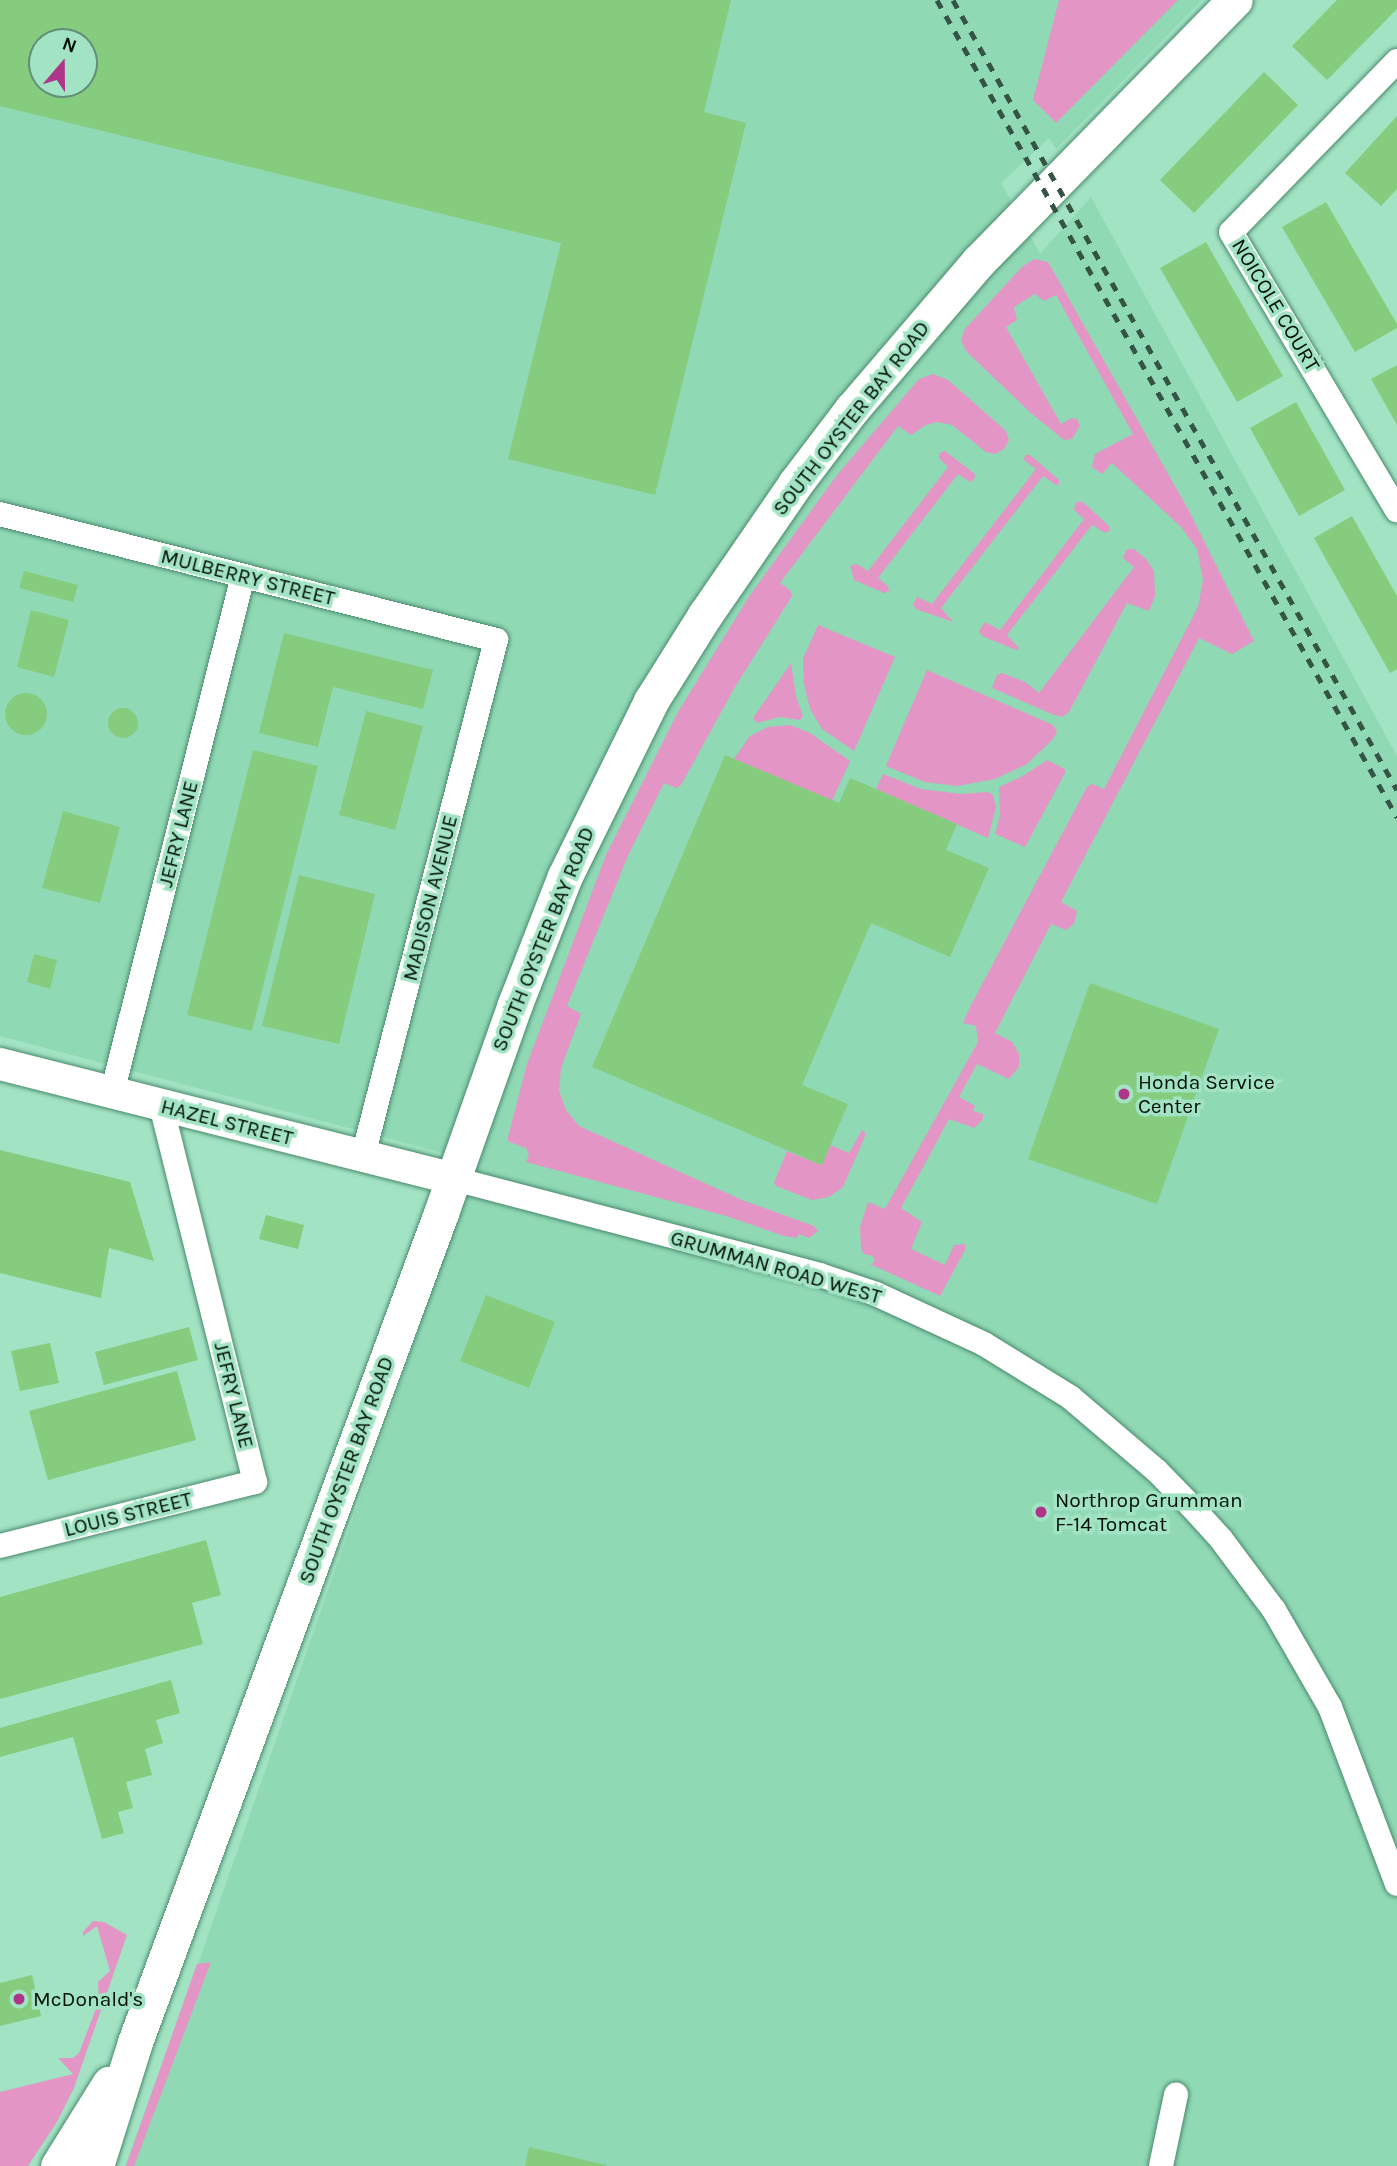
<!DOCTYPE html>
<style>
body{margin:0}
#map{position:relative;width:1397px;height:2166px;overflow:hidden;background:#a2e3c3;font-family:Karla,sans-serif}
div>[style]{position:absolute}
.built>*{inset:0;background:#90d9b5}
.green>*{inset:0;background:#e395c5}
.building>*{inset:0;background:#85cc7f}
.round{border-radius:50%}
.roads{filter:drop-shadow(0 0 2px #49896c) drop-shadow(0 0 2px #49896c)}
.minor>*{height:24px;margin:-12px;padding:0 12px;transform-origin:12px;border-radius:12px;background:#fff}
.tertiary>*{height:32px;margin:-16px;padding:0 16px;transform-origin:16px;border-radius:16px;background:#fff}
.secondary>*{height:35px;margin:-17.5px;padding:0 17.5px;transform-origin:17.5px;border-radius:17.5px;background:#fff}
.rail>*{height:5px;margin-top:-2.5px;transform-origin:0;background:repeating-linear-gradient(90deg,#355544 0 9px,transparent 0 18px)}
.dots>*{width:19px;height:19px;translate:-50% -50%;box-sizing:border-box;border:4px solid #a2e3c3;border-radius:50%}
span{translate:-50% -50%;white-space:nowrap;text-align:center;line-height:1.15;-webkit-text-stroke:7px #a2e3c3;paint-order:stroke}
.street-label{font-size:21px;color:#001006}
.poi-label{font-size:21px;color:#001006}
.left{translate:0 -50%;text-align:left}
.north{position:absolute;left:28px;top:28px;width:70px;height:70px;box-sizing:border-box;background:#a2e3c3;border:2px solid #618f77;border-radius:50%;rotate:20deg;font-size:19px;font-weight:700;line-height:28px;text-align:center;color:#001006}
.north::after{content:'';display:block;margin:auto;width:24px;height:32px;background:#af3589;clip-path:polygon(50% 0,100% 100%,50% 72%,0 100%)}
</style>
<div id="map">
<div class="built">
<i style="clip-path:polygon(evenodd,0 0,1202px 0,1056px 149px,1049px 138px,1001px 183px,1040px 254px,1091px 197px,1397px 756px,1397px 2166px,125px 2166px,182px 2010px,477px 1162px,0 1036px,0 0,42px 42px,84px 42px,84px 84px,42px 84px,42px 42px)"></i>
</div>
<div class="green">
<i style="clip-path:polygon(1059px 0,1178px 0,1056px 123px,1033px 100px)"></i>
<i style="clip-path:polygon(1034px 259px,1048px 262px,1188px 509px,1254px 641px,1232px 654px,1199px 638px,1061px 902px,1077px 911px,1074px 924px,1066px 930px,1051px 924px,995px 1033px,1012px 1042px,1019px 1054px,1019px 1067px,1009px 1079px,977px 1064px,959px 1097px,975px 1106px,973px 1111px,983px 1114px,983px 1119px,974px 1128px,949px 1119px,901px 1208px,922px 1222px,911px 1249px,945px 1265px,954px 1245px,965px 1244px,965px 1250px,940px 1296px,870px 1264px,875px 1262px,873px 1256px,864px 1254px,861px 1249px,860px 1227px,868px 1202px,885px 1209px,978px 1042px,976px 1026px,963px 1023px,970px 1007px,1087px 787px,1092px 784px,1104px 789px,1198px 607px,1203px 580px,1197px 549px,1181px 527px,1112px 463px,1102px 474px,1092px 467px,1095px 454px,1133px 434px,1056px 295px,1044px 301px,1035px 294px,1014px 307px,1017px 320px,1006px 327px,1061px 424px,1072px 418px,1077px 419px,1080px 426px,1072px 439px,1064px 440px,1032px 414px,966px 351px,961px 341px,964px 330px,1022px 267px)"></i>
<i style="clip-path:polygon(933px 374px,948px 380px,1006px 431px,1009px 440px,1004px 449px,995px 454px,986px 452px,952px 425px,937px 422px,926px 425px,911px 435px,898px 426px,780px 583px,790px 590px,792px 596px,735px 687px,681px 785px,676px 788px,664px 783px,627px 858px,567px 1006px,581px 1014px,561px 1068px,559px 1091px,566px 1110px,579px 1126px,742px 1200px,814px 1226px,818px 1231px,809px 1238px,799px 1234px,797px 1238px,784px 1236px,726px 1216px,526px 1162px,529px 1155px,526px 1148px,507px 1141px,527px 1064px,606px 855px,678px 712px,750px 595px,837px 475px,919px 379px)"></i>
<i style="clip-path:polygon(945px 451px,975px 474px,974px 480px,970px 482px,958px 474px,878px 578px,888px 586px,889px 591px,884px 593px,854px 580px,850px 566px,857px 564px,868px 571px,948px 467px,939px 458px,940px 453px)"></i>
<i style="clip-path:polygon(1025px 455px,1030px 455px,1059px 480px,1059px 484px,1056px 485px,1043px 476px,941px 608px,953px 622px,916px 609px,913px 605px,917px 597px,932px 604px,1036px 469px,1024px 460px)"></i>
<i style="clip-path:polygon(1076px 502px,1083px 502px,1109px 526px,1109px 531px,1105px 533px,1092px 525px,1007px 635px,1019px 648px,1016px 650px,982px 636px,979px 631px,985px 622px,1000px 630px,1084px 519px,1074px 510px)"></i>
<i style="clip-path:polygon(1127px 549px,1134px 549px,1146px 559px,1154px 571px,1155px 596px,1149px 611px,1127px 603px,1069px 712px,1062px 717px,1054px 715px,992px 688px,997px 675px,1002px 673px,1025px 682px,1039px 693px,1134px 567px,1123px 558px)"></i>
<i style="clip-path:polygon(818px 625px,895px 657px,854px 751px,822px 729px,810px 709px,804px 684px,803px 659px)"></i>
<i style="clip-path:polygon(791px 663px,796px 696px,803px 716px,800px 720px,779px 717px,757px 723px,753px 718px)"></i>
<i style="clip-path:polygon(927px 670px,1053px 725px,1057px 731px,1053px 739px,1027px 764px,995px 779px,957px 786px,925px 782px,886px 766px)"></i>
<i style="clip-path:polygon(790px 725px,810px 733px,850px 761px,832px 801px,734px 759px,750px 736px,768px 727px)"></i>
<i style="clip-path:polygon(1047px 760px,1065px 769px,1065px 773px,1025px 847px,995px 834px,1000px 815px,999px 787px,1023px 776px)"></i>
<i style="clip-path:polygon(883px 774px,921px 789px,961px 794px,988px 792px,993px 795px,996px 807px,988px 838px,876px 789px)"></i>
<i style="clip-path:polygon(862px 1130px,866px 1134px,843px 1187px,829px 1197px,812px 1200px,776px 1186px,774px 1183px,787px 1151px,821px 1165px,830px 1145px,849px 1153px)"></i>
<i style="clip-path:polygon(93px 1921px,104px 1922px,127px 1935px,74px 2088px,57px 2122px,28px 2166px,0 2166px,0 2092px,73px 2074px,58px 2058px,73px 2058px,79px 2053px,99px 2001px,98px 1982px,110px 1971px,97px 1926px,83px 1936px,83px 1932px)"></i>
<i style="clip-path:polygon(211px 1962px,134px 2166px,126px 2166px,197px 1964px)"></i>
</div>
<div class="building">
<i style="clip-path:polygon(evenodd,0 0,731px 0,704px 112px,746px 123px,655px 495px,508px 459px,561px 243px,0 106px,0 0,42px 42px,84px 42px,84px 84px,42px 84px,42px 42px)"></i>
<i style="clip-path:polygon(1337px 0,1397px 0,1397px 9px,1327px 80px,1292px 46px)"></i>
<i style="clip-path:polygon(1264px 72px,1298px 105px,1194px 213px,1160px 180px)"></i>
<i style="clip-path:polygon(1397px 116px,1397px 189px,1381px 206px,1345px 173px)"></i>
<i style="clip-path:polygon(1326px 202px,1397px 324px,1397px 328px,1355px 352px,1282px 227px)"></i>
<i style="clip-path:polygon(1206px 242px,1283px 376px,1237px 402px,1160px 268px)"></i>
<i style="clip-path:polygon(1397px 365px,1397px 425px,1371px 379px)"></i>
<i style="clip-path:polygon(1296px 402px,1345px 490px,1299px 516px,1250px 428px)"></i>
<i style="clip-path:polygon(1352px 516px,1397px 596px,1397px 669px,1390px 673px,1314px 538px)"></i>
<i style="clip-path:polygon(24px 571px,78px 585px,73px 602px,19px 588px)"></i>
<i style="clip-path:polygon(31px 610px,69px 620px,54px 677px,17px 667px)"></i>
<i style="clip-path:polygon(284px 633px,433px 670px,423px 709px,333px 687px,318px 747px,259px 733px)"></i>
<i class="round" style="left:5px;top:693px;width:42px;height:42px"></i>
<i class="round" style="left:108px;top:708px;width:30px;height:30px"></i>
<i style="clip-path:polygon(366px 711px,423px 726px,395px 830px,339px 815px)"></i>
<i style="clip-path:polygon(253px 750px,318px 766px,252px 1031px,187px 1015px)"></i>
<i style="clip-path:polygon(725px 755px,839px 803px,850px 778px,876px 789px,957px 824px,946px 850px,989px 868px,950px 957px,871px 923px,802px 1085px,848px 1104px,822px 1165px,592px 1067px)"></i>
<i style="clip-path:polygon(63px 811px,120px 827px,100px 903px,42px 888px)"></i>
<i style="clip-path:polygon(299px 875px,375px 894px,339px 1044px,262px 1026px)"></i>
<i style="clip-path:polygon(34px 954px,57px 960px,50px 989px,27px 982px)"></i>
<i style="clip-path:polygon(1090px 983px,1219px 1029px,1157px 1204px,1028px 1159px)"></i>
<i style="clip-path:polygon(0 1150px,130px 1182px,154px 1261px,109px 1248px,101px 1298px,0 1273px)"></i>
<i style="clip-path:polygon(266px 1215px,304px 1225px,298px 1249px,259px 1239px)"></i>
<i style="clip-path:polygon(486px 1295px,555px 1322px,529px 1388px,460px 1361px)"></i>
<i style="clip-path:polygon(189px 1327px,198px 1360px,104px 1385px,95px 1352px)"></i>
<i style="clip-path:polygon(50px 1343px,59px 1383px,20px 1391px,11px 1351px)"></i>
<i style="clip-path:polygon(177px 1371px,196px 1440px,48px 1480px,29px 1411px)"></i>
<i style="clip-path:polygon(206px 1540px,221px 1595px,192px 1603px,203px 1644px,0 1699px,0 1597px)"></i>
<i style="clip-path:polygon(171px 1680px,180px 1713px,156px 1720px,163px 1743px,145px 1749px,152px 1775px,126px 1782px,133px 1808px,118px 1812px,124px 1833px,102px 1839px,73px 1737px,0 1757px,0 1728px)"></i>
<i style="clip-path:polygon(32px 1975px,41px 2016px,0 2026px,0 1983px)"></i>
<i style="clip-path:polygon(529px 2147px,606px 2165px,606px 2166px,525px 2166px)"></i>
</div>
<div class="roads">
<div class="minor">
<i style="left:1397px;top:61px;width:238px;rotate:134.1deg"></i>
<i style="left:1231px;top:232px;width:324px;rotate:59.2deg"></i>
<i style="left:0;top:514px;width:512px;rotate:14.25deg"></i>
<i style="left:496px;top:640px;width:533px;rotate:104.45deg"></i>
<i style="left:112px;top:1093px;width:533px;rotate:-75.78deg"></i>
<i style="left:454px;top:1179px;width:378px;rotate:14.7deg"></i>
<i style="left:820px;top:1275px;width:59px;rotate:18.7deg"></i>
<i style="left:876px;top:1294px;width:119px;rotate:24.8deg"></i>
<i style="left:984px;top:1344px;width:101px;rotate:31.6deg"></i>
<i style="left:1070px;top:1397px;width:114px;rotate:40.4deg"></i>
<i style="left:1157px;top:1471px;width:49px;rotate:45.8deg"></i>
<i style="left:1191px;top:1506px;width:45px;rotate:47.7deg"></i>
<i style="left:1221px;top:1539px;width:89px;rotate:53.3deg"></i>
<i style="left:1274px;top:1610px;width:112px;rotate:60deg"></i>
<i style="left:1330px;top:1707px;width:189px;rotate:69.3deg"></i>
<i style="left:0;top:1546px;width:263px;rotate:-14.1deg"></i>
<i style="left:255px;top:1482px;width:389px;rotate:-104deg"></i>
<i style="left:1161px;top:2166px;width:73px;rotate:-78.1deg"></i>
</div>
<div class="tertiary">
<i style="left:0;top:1064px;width:468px;rotate:14.2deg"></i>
</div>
<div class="secondary">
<i style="left:58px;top:2166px;width:97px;rotate:-58.1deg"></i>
<i style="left:96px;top:2166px;width:130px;rotate:-72.5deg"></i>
<i style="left:135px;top:2042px;width:884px;rotate:-69.74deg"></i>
<i style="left:441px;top:1213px;width:222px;rotate:-70.5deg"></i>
<i style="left:515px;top:1004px;width:137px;rotate:-68.7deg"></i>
<i style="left:565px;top:876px;width:195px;rotate:-63.8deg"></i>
<i style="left:651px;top:701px;width:102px;rotate:-57.9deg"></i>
<i style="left:705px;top:615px;width:159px;rotate:-55.5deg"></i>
<i style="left:795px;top:484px;width:94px;rotate:-52.8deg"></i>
<i style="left:852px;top:409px;width:194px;rotate:-49.4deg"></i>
<i style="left:978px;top:262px;width:367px;rotate:-45.6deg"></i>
</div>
</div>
<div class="rail">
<i style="left:937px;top:0;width:938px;rotate:60.62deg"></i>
<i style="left:953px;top:0;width:906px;rotate:60.66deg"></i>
</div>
<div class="dots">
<i style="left:1124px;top:1094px;background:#af3589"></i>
<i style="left:1041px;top:1512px;background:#af3589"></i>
<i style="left:19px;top:1999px;background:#af3589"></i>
</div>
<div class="street-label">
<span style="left:1276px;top:305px;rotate:59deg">NOICOLE COURT</span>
<span style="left:851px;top:418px;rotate:-52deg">SOUTH OYSTER BAY ROAD</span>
<span style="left:248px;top:577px;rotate:14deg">MULBERRY STREET</span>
<span style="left:178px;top:834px;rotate:-76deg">JEFRY LANE</span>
<span style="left:430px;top:898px;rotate:-76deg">MADISON AVENUE</span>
<span style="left:543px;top:939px;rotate:-68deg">SOUTH OYSTER BAY ROAD</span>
<span style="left:227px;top:1122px;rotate:14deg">HAZEL STREET</span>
<span style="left:776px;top:1267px;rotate:16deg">GRUMMAN ROAD WEST</span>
<span style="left:234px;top:1395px;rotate:76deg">JEFRY LANE</span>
<span style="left:346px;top:1470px;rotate:-70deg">SOUTH OYSTER BAY ROAD</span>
<span style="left:128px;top:1514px;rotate:-14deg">LOUIS STREET</span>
</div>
<div class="poi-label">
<span class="left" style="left:1138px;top:1094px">Honda Service<br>Center</span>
<span class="left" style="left:1055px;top:1512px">Northrop Grumman<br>F-14 Tomcat</span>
<span class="left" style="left:33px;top:1999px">McDonald's</span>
</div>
<div class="north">N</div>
</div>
